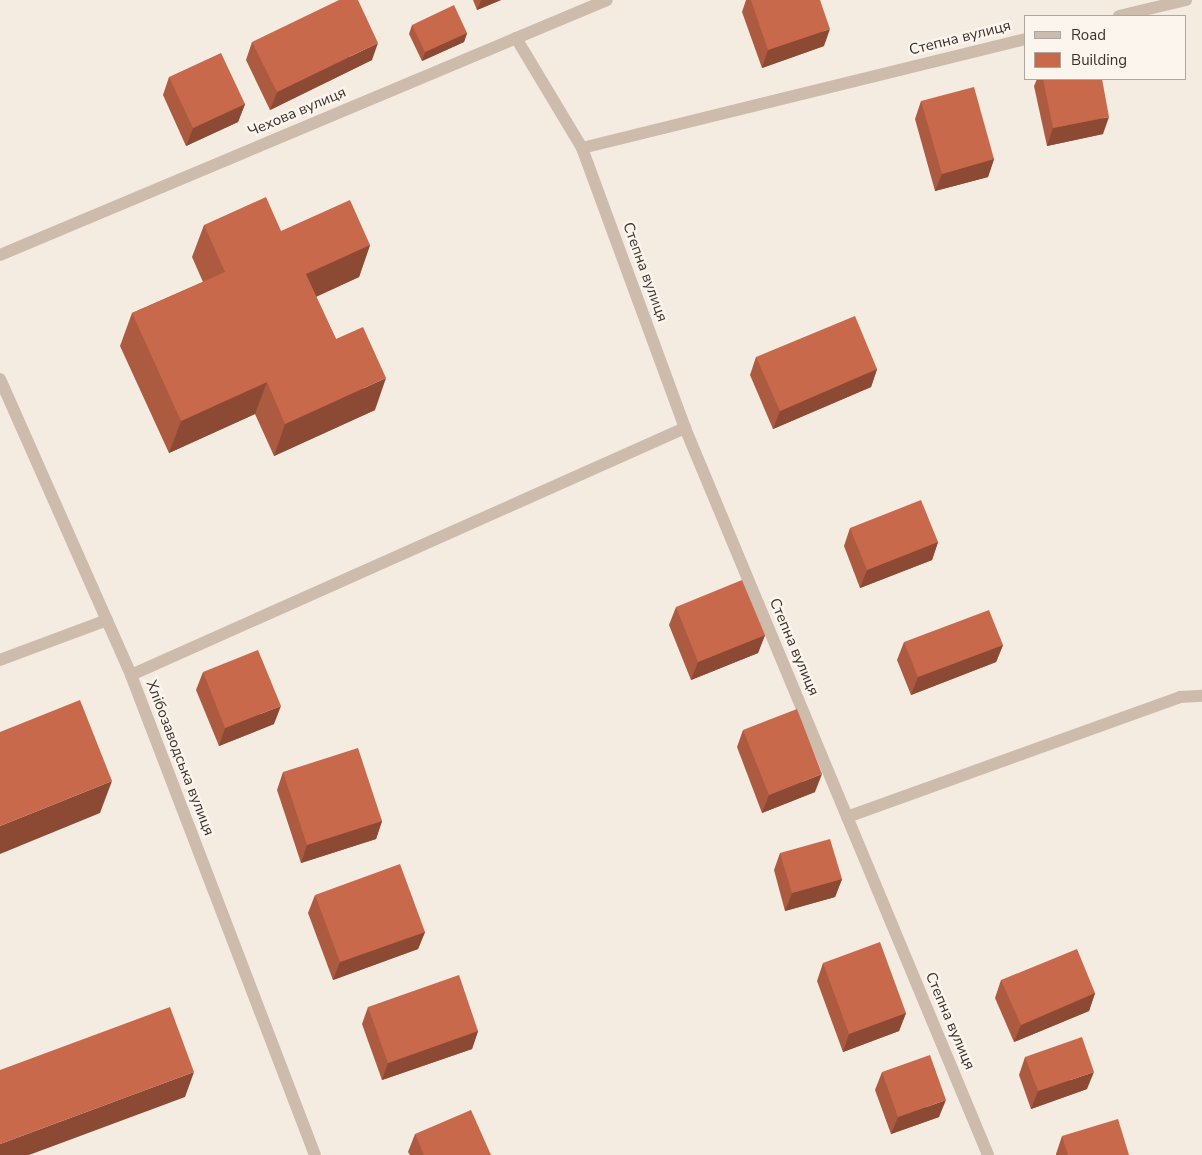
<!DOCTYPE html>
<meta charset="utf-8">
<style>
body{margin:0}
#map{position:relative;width:1202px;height:1155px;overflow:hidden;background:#f4ebe1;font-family:"Nunito Sans",sans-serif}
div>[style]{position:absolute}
.lane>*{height:12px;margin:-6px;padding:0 6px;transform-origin:6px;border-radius:6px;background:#cdbbac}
.street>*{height:12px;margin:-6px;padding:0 6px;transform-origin:6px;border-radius:6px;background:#cdbbac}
.wall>*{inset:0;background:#ac5a40}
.shaded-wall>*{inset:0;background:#8c4a34}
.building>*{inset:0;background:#c8694b}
span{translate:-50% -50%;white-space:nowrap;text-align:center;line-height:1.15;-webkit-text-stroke:5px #fbf5ee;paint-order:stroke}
.street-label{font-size:15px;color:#3b302b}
.legend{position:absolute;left:1024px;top:15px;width:162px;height:65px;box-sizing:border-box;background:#fbf5ee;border:1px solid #aea6a0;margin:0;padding:6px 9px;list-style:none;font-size:15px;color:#3b302b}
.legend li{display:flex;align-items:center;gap:10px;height:25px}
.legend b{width:25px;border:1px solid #aea6a0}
</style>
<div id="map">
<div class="lane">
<i style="left:1119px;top:16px;width:69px;rotate:-13.4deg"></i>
<i style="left:516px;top:38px;width:128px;rotate:59deg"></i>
<i style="left:582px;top:148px;width:298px;rotate:69.8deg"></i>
<i style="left:685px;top:428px;width:788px;rotate:67.37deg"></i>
<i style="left:582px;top:148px;width:457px;rotate:-13.8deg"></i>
<i style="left:0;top:255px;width:658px;rotate:-22.79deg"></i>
<i style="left:0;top:660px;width:114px;rotate:-20.5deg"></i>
<i style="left:131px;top:675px;width:607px;rotate:-24.03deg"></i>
<i style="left:847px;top:817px;width:354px;rotate:-19.8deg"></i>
<i style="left:1180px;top:697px;width:22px;rotate:-3deg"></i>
</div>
<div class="street">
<i style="left:0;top:379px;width:324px;rotate:66.1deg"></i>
<i style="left:131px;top:675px;width:514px;rotate:69.03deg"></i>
</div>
<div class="wall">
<i style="clip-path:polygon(473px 0,501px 0,477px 10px)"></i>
<i style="clip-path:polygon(746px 0,820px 0,824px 46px,762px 68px,742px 12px)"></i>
<i style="clip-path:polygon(412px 25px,467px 33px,464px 42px,422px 61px,409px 34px)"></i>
<i style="clip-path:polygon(252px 42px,372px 60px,270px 110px,246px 60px)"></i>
<i style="clip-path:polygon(169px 77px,245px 104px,238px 122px,186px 146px,163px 95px)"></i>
<i style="clip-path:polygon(1037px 79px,1102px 79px,1103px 134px,1047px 146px,1034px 86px)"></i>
<i style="clip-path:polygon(921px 101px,994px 159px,988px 177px,935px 191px,915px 119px)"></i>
<i style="clip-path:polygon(204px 225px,281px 231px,370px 245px,359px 277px,316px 297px,336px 339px,375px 410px,274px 456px,255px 414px,169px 453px,120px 346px,132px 313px,203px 282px,192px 257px)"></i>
<i style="clip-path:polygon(756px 357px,877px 369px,871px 387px,773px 429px,750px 375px)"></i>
<i style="clip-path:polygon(850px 528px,938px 542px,932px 560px,860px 588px,844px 546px)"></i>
<i style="clip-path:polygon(676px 607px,765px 635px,758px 653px,691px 680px,669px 625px)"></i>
<i style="clip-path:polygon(904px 642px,1003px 645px,996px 662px,911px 695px,897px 660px)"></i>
<i style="clip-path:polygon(203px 672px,274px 724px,219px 746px,196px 690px)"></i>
<i style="clip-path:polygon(743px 730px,815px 792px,762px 813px,737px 747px)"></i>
<i style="clip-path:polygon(283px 772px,382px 821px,376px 839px,301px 863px,277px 790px)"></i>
<i style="clip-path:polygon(780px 853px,842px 879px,835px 897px,785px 911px,774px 870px)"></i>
<i style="clip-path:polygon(315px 895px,425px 932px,418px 949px,333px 980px,308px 913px)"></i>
<i style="clip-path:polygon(823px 963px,906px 1013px,899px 1031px,843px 1052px,817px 981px)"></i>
<i style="clip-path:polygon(1001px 980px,1095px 993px,1089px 1011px,1014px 1042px,995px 998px)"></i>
<i style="clip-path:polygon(368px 1007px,478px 1031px,472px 1049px,382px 1080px,362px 1024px)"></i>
<i style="clip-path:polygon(1025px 1057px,1087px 1089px,1031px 1109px,1019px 1075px)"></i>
<i style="clip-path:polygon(882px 1072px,939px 1117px,891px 1134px,875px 1090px)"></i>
<i style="clip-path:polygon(415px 1134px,491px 1155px,410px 1155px,408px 1152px)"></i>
<i style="clip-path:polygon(1062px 1136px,1129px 1155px,1056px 1155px,1056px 1154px)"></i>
</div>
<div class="shaded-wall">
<i style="clip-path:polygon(481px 0,501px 0,477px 10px)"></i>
<i style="clip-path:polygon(830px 29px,824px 46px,762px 68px,768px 50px)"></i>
<i style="clip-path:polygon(467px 33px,464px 42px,422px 61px,425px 52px)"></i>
<i style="clip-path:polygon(378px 43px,372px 60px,270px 110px,277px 92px)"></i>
<i style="clip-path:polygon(245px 104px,238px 122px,186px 146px,193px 128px)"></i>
<i style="clip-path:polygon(1109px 117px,1103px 134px,1047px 146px,1053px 128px)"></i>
<i style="clip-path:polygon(994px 159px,988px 177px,935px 191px,942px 174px)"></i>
<i style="clip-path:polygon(370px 245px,359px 277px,295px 306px,306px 274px)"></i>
<i style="clip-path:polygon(877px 369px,871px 387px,773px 429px,780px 411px)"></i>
<i style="clip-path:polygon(386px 378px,375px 410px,274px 456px,285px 424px)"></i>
<i style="clip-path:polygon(267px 382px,255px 414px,169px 453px,181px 421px)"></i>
<i style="clip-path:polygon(938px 542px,932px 560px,860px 588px,867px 570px)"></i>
<i style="clip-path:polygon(765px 635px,758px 653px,691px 680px,698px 662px)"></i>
<i style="clip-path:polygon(1003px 645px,996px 662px,911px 695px,918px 677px)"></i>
<i style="clip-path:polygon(281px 706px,274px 724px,219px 746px,225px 728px)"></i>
<i style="clip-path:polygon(822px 774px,815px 792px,762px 813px,769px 795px)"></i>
<i style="clip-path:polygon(112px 781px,100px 813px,0 854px,0 826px)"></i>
<i style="clip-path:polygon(382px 821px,376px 839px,301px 863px,307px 845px)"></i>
<i style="clip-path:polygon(842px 879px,835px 897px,785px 911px,792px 893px)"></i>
<i style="clip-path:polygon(425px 932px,418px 949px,333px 980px,340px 962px)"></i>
<i style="clip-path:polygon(1095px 993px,1089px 1011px,1014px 1042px,1021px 1025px)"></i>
<i style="clip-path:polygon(906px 1013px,899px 1031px,843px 1052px,849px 1034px)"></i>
<i style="clip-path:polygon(478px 1031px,472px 1049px,382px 1080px,388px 1063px)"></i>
<i style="clip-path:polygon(194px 1072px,185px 1097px,29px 1155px,0 1155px,0 1144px)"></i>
<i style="clip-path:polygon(1094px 1072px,1087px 1089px,1031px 1109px,1038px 1091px)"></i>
<i style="clip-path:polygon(946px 1100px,939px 1117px,891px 1134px,898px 1117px)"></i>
</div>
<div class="building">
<i style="clip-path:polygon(339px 0,358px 0,378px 43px,277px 92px,252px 42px)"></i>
<i style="clip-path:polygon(751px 0,820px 0,830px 29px,768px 50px)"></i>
<i style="clip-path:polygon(454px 5px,467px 33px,425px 52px,412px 25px)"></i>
<i style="clip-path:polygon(221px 53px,245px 104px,193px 128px,169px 77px)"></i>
<i style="clip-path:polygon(1043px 79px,1102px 79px,1109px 117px,1053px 128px)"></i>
<i style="clip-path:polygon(974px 87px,994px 159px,942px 174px,921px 101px)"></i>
<i style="clip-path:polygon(266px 197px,281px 231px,350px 200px,370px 245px,306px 274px,336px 339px,363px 327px,386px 378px,285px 424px,267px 382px,181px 421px,132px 313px,225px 272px,204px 225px)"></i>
<i style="clip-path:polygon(855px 316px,877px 369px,780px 411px,756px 357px)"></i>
<i style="clip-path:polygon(921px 500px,938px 542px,867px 570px,850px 528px)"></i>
<i style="clip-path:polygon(742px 580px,765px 635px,698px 662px,676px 607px)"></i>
<i style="clip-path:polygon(989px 610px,1003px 645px,918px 677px,904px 642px)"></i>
<i style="clip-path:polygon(258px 650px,281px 706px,225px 728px,203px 672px)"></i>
<i style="clip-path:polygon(80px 700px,112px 781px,0 826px,0 732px)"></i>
<i style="clip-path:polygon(797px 709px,822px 774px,769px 795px,743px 730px)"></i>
<i style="clip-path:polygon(358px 748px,382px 821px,307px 845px,283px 772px)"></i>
<i style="clip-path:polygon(830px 839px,842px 879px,792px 893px,780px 853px)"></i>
<i style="clip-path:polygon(400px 864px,425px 932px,340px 962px,315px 895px)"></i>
<i style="clip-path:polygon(880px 942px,906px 1013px,849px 1034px,823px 963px)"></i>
<i style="clip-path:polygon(1077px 949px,1095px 993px,1021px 1025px,1001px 980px)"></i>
<i style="clip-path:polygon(459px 975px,478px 1031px,388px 1063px,368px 1007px)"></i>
<i style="clip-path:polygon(170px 1007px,194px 1072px,0 1144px,0 1070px)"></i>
<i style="clip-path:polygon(1082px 1037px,1094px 1072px,1038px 1091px,1025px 1057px)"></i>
<i style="clip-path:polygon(930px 1055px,946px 1100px,898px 1117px,882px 1072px)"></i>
<i style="clip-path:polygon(471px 1110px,491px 1155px,424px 1155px,415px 1134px)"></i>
<i style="clip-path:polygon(1118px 1119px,1129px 1155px,1068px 1155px,1062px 1136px)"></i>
</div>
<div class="street-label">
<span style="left:960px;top:38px;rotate:-14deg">Степна вулиця</span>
<span style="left:297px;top:112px;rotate:-23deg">Чехова вулиця</span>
<span style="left:645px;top:272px;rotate:70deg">Степна вулиця</span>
<span style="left:794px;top:647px;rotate:67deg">Степна вулиця</span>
<span style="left:180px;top:758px;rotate:69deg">Хлібозаводська вулиця</span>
<span style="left:950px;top:1021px;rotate:67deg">Степна вулиця</span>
</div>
<ul class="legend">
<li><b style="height:6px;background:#cdbbac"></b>Road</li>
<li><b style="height:14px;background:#c8694b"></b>Building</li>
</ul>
</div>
